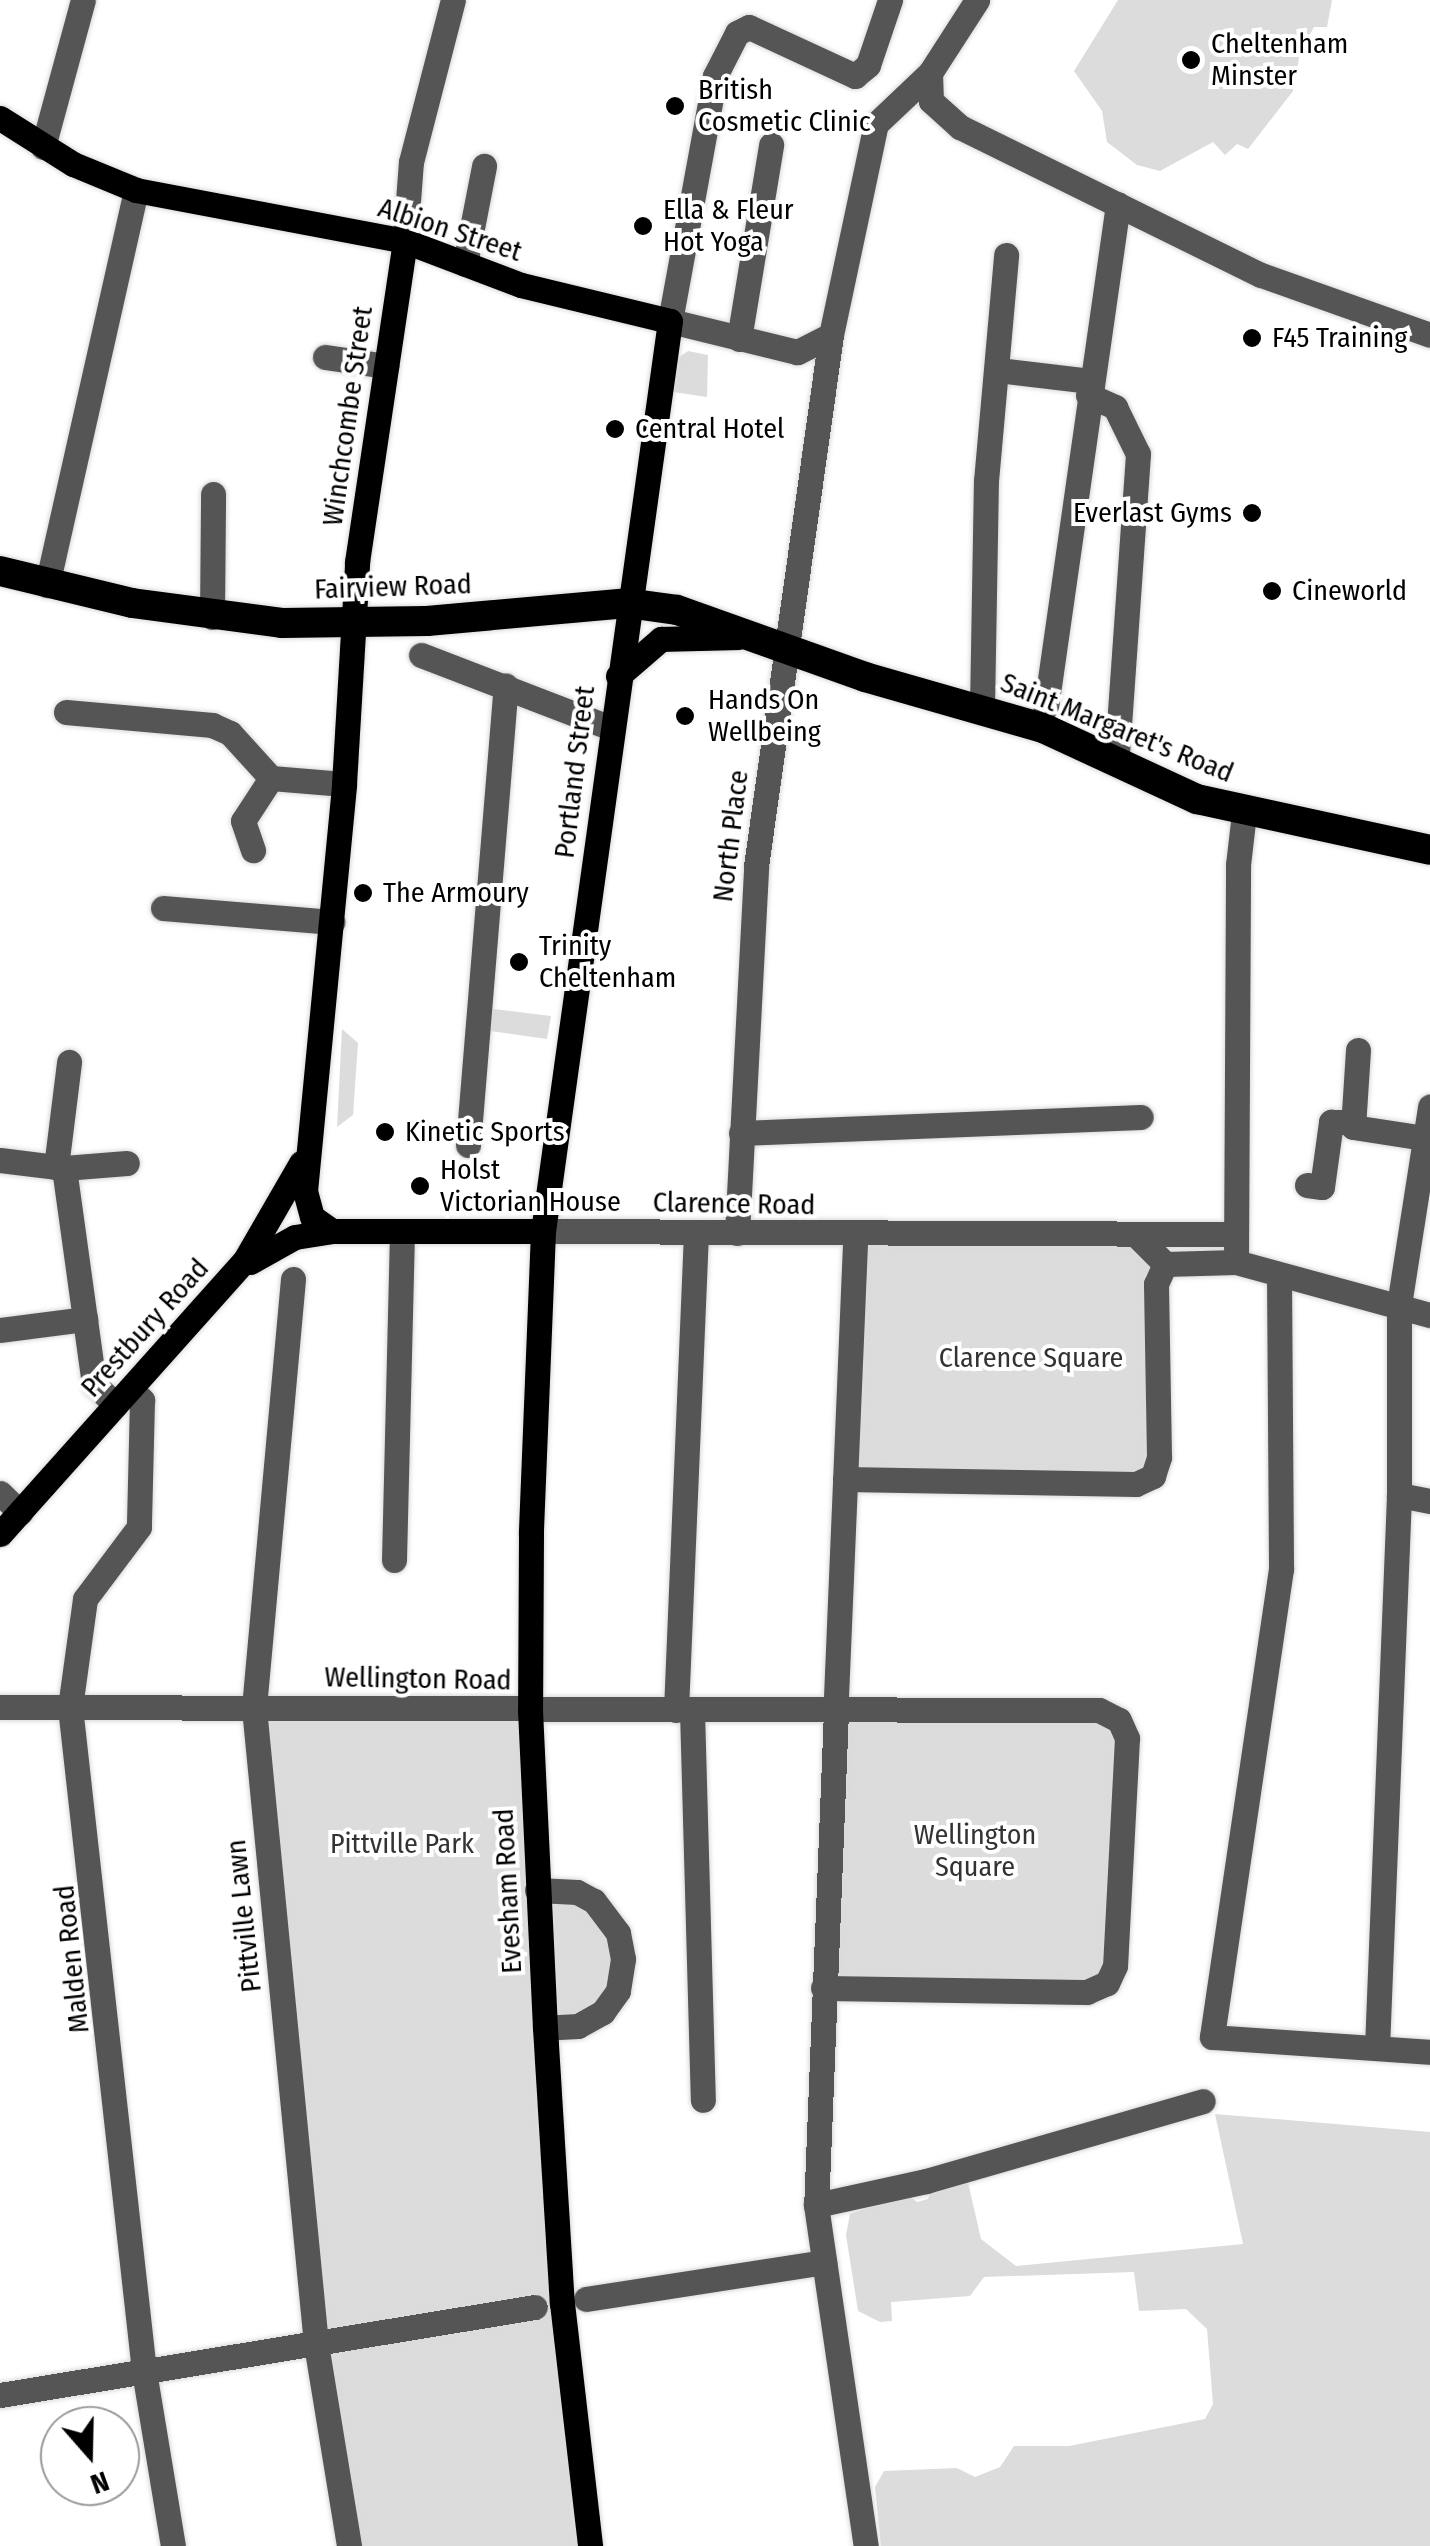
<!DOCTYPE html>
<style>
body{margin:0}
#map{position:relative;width:1430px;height:2546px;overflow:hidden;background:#fff;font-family:"Fira Sans Condensed",sans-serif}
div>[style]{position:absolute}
.green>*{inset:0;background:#dcdcdc}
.roads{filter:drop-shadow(0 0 2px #dbdbdb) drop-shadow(0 0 2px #dbdbdb)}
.minor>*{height:25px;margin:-12.5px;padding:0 12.5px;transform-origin:12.5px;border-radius:12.5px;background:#555}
.major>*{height:25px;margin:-12.5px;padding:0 12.5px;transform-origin:12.5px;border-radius:12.5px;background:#000}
.highway>*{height:30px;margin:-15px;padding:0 15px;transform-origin:15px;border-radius:15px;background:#000}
.dots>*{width:28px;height:28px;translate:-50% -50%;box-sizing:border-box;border:5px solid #fff;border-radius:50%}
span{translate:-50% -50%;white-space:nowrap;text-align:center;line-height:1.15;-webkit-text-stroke:8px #fff;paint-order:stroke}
.poi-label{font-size:28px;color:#000}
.left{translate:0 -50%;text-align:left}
.right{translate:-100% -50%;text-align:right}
.street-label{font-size:28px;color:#000}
.park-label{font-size:28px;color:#333}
.north{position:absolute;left:40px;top:2406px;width:100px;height:100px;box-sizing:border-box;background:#fff;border:2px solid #999;border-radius:50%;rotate:160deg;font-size:28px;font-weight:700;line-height:40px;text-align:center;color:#000}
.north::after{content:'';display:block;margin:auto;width:35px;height:45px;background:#000;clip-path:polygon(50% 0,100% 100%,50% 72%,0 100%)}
</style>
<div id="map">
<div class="green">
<i style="clip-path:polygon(1118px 0,1332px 0,1327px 27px,1314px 27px,1300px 53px,1293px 91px,1248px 149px,1237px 144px,1225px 155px,1213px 142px,1160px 171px,1137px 165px,1107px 142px,1102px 111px,1074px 71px)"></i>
<i style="clip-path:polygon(688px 351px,708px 355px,707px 397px,673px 392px,678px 358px)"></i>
<i style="clip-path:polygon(485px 1008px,551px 1016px,547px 1039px,483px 1030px)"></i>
<i style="clip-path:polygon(342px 1029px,358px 1043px,353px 1115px,337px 1127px)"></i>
<i style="clip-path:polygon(1135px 1234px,1165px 1264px,1153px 1476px,845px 1479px,855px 1236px)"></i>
<i style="clip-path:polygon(254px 1708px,530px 1710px,539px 1889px,604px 1910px,618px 1991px,547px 2028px,592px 2546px,351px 2546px)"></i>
<i style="clip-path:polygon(836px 1711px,1119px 1720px,1107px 1983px,823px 1988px)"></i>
<i style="clip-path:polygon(1215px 2114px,1430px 2132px,1430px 2546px,881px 2546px,875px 2487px,884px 2471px,957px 2468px,975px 2477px,1000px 2467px,1014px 2446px,1069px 2446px,1205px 2419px,1213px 2404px,1207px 2329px,1186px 2309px,1139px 2311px,1134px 2272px,984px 2277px,970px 2296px,891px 2302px,892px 2321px,880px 2322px,858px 2311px,846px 2235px,850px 2214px,906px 2194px,917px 2202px,928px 2199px,932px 2187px,967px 2178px,981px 2239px,1016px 2266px,1243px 2244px)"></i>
</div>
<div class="roads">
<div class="minor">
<i style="left:930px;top:73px;width:28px;rotate:88deg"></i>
<i style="left:931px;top:101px;width:39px;rotate:42deg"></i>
<i style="left:960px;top:127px;width:335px;rotate:26.2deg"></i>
<i style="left:1261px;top:275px;width:179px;rotate:19.5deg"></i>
<i style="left:43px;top:147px;width:152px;rotate:-74.8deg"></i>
<i style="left:405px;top:241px;width:79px;rotate:-85.7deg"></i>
<i style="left:411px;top:162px;width:167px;rotate:-75.5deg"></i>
<i style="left:465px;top:264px;width:100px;rotate:-79deg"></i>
<i style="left:831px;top:335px;width:38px;rotate:153deg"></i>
<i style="left:797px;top:352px;width:131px;rotate:-166.3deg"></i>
<i style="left:670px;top:321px;width:249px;rotate:-79.6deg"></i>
<i style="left:715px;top:76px;width:48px;rotate:-62.9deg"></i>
<i style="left:737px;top:33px;width:13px;rotate:-27deg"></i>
<i style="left:749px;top:27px;width:117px;rotate:24.8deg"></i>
<i style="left:855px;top:76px;width:17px;rotate:-40deg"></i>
<i style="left:868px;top:65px;width:69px;rotate:-71.3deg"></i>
<i style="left:739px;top:339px;width:197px;rotate:-80.6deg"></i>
<i style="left:325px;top:357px;width:62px;rotate:8.4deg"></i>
<i style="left:998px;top:370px;width:93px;rotate:6.8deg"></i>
<i style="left:1088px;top:395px;width:30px;rotate:24deg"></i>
<i style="left:1115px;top:407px;width:52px;rotate:63.9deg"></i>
<i style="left:1138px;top:454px;width:305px;rotate:94deg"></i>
<i style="left:47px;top:585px;width:405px;rotate:-77.3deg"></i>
<i style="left:212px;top:617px;width:123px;rotate:-89.5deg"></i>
<i style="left:421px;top:655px;width:204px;rotate:21deg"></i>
<i style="left:982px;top:708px;width:227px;rotate:-89deg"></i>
<i style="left:986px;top:481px;width:227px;rotate:-84.9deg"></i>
<i style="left:66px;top:712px;width:147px;rotate:5.1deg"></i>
<i style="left:212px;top:725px;width:20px;rotate:24deg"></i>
<i style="left:230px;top:733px;width:61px;rotate:47.7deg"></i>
<i style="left:271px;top:778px;width:51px;rotate:123.1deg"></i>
<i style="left:243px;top:821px;width:31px;rotate:71deg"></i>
<i style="left:1043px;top:728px;width:529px;rotate:-81.85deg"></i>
<i style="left:271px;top:778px;width:73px;rotate:4.7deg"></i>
<i style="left:163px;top:908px;width:170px;rotate:4.7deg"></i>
<i style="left:1358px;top:1050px;width:77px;rotate:93.7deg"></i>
<i style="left:1353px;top:1127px;width:73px;rotate:8.7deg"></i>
<i style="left:741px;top:1133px;width:400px;rotate:-2.3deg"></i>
<i style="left:468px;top:1145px;width:461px;rotate:-85.3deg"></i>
<i style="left:0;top:1160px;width:64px;rotate:7.1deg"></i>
<i style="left:64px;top:1168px;width:63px;rotate:-4.5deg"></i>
<i style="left:56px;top:1167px;width:106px;rotate:-82.9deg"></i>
<i style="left:64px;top:1168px;width:218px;rotate:82.1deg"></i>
<i style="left:94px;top:1384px;width:30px;rotate:44deg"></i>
<i style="left:1307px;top:1185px;width:15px;rotate:8deg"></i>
<i style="left:1322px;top:1187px;width:66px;rotate:-82.1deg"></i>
<i style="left:1331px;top:1122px;width:23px"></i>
<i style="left:543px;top:1231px;width:693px;rotate:0.25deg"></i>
<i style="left:737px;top:1233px;width:367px;rotate:-87deg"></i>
<i style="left:756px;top:866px;width:536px;rotate:-81.96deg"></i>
<i style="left:831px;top:335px;width:216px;rotate:-78deg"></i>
<i style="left:876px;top:124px;width:74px;rotate:-43.4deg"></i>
<i style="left:930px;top:73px;width:87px;rotate:-57.2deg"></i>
<i style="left:1135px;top:1234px;width:42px;rotate:45deg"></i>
<i style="left:1165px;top:1264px;width:71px;rotate:-1.6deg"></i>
<i style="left:1236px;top:1262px;width:397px;rotate:-89.7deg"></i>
<i style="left:1238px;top:865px;width:52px;rotate:-83.4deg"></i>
<i style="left:1236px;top:1262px;width:201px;rotate:15.3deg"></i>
<i style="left:1279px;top:1275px;width:294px;rotate:89.6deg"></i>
<i style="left:1281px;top:1569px;width:473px;rotate:98.4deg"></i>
<i style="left:1212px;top:2037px;width:219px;rotate:3.9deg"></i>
<i style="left:293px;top:1279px;width:431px;rotate:95.2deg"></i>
<i style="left:254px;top:1708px;width:639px;rotate:84.43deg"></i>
<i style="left:316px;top:2344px;width:205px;rotate:80.7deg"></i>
<i style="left:0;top:1330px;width:86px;rotate:-7.4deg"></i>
<i style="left:131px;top:1389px;width:16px;rotate:45deg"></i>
<i style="left:142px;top:1400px;width:127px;rotate:91.4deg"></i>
<i style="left:139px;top:1527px;width:90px;rotate:126.9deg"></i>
<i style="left:85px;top:1599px;width:109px;rotate:97.9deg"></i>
<i style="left:70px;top:1707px;width:668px;rotate:83.64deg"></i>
<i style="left:144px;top:2371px;width:177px;rotate:80.6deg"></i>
<i style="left:845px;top:1479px;width:291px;rotate:1deg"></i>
<i style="left:1136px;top:1484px;width:19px;rotate:-25deg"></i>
<i style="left:1153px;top:1476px;width:20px;rotate:-72deg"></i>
<i style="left:1159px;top:1457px;width:173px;rotate:-91deg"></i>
<i style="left:1156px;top:1284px;width:22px;rotate:-66deg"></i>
<i style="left:0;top:1493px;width:28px;rotate:44deg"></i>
<i style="left:1399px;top:1495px;width:32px;rotate:11deg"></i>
<i style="left:394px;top:1560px;width:329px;rotate:-88.6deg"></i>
<i style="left:836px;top:1697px;width:461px;rotate:-87.6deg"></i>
<i style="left:0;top:1707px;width:1099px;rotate:0.16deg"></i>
<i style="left:1099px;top:1710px;width:22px;rotate:27deg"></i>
<i style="left:1119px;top:1720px;width:20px;rotate:66deg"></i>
<i style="left:1127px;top:1738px;width:228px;rotate:93deg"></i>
<i style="left:1115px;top:1966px;width:19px;rotate:115deg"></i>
<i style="left:1107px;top:1983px;width:22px;rotate:156deg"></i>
<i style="left:1087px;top:1992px;width:264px;rotate:-179.1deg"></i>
<i style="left:676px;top:1710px;width:477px;rotate:-87.6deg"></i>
<i style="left:692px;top:1711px;width:389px;rotate:88.4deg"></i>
<i style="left:836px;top:1711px;width:494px;rotate:92.3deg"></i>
<i style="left:816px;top:2205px;width:345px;rotate:81.7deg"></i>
<i style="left:537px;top:1890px;width:40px;rotate:2.9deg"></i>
<i style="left:577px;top:1892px;width:19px;rotate:28deg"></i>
<i style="left:594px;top:1901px;width:40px;rotate:53deg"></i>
<i style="left:618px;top:1933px;width:26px;rotate:79deg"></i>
<i style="left:623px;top:1959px;width:32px;rotate:99deg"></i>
<i style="left:618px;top:1991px;width:26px;rotate:126deg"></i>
<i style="left:603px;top:2012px;width:29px;rotate:151deg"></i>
<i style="left:578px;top:2026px;width:33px;rotate:177deg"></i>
<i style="left:1377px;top:2048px;width:553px;rotate:-87.72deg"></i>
<i style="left:1399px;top:1495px;width:190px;rotate:-90deg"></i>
<i style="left:1399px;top:1305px;width:201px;rotate:-81.1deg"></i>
<i style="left:816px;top:2205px;width:113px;rotate:-12.3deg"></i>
<i style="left:926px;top:2181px;width:288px;rotate:-16.1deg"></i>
<i style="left:586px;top:2299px;width:241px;rotate:-8.8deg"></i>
<i style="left:0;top:2395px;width:542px;rotate:-9.34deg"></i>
</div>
<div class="major">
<i style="left:0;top:118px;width:86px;rotate:32.2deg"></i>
<i style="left:73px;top:164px;width:68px;rotate:22.4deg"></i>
<i style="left:136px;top:190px;width:274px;rotate:10.7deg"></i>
<i style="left:405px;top:241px;width:124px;rotate:20.8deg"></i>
<i style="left:521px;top:285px;width:153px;rotate:13.6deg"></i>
<i style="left:670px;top:321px;width:919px;rotate:97.94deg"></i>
<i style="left:543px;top:1231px;width:303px;rotate:92.3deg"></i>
<i style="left:531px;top:1534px;width:176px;rotate:90.3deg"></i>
<i style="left:530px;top:1710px;width:318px;rotate:87.3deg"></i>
<i style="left:545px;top:2028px;width:276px;rotate:86.5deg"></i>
<i style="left:562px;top:2303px;width:245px;rotate:83.4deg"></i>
<i style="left:618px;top:676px;width:57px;rotate:-40.7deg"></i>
<i style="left:661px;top:639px;width:77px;rotate:-1.5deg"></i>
<i style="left:332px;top:1231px;width:24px;rotate:-145deg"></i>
<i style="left:312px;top:1217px;width:27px;rotate:-105deg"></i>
<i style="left:305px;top:1191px;width:409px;rotate:-84.5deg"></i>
<i style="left:344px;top:784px;width:222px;rotate:-86.6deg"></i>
<i style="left:357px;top:562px;width:325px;rotate:-81.5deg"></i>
<i style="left:250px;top:1262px;width:51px;rotate:-29.1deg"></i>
<i style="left:295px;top:1237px;width:37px;rotate:-9deg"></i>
<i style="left:332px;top:1231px;width:211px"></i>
<i style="left:0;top:1534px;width:368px;rotate:-48.2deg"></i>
<i style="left:245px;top:1260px;width:112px;rotate:-60deg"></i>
</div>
<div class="highway">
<i style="left:0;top:571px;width:136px;rotate:13.6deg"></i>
<i style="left:132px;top:603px;width:151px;rotate:7.6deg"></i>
<i style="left:282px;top:623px;width:145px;rotate:-0.8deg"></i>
<i style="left:427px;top:621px;width:201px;rotate:-5.1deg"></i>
<i style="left:627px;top:603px;width:50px;rotate:8deg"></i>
<i style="left:677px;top:610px;width:200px;rotate:19.6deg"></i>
<i style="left:865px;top:677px;width:185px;rotate:16deg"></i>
<i style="left:1043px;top:728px;width:170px;rotate:24.8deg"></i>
<i style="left:1197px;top:799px;width:239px;rotate:12.3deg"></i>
</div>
</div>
<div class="dots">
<i style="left:1191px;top:60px;background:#000"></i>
<i style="left:675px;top:106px;background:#000"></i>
<i style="left:643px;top:226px;background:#000"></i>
<i style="left:1252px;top:338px;background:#000"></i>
<i style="left:615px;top:429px;background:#000"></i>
<i style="left:1252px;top:513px;background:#000"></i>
<i style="left:1272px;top:591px;background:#000"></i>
<i style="left:685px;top:716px;background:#000"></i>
<i style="left:363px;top:893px;background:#000"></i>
<i style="left:519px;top:962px;background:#000"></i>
<i style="left:385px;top:1132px;background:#000"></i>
<i style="left:420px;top:1186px;background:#000"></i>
</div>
<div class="poi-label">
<span class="left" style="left:1211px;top:60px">Cheltenham<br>Minster</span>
<span class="left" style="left:698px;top:106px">British<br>Cosmetic Clinic</span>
<span class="left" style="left:663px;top:226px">Ella &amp; Fleur<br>Hot Yoga</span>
<span class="left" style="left:1272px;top:338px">F45 Training</span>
<span class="left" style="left:635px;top:429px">Central Hotel</span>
<span class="right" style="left:1232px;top:513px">Everlast Gyms</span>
<span class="left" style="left:1292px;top:591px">Cineworld</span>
<span class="left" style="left:708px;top:716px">Hands On<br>Wellbeing</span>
<span class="left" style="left:383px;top:893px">The Armoury</span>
<span class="left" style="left:539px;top:962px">Trinity<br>Cheltenham</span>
<span class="left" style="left:405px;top:1132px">Kinetic Sports</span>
<span class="left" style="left:440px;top:1186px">Holst<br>Victorian House</span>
</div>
<div class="street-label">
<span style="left:450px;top:230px;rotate:18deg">Albion Street</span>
<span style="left:348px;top:416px;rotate:-82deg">Winchcombe Street</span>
<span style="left:393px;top:587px;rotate:-2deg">Fairview Road</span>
<span style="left:1117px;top:728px;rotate:22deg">Saint Margaret's Road</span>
<span style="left:575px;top:772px;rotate:-83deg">Portland Street</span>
<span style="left:731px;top:836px;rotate:-83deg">North Place</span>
<span style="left:734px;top:1204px;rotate:1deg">Clarence Road</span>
<span style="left:145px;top:1328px;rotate:-48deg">Prestbury Road</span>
<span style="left:418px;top:1679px;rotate:1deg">Wellington Road</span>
<span style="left:508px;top:1891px;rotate:-93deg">Evesham Road</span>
<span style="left:244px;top:1916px;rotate:-96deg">Pittville Lawn</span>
<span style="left:72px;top:1959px;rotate:-96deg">Malden Road</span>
</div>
<div class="park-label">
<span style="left:1031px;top:1358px">Clarence Square</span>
<span style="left:975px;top:1851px">Wellington<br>Square</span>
<span style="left:402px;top:1844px">Pittville Park</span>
</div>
<div class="north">N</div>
</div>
